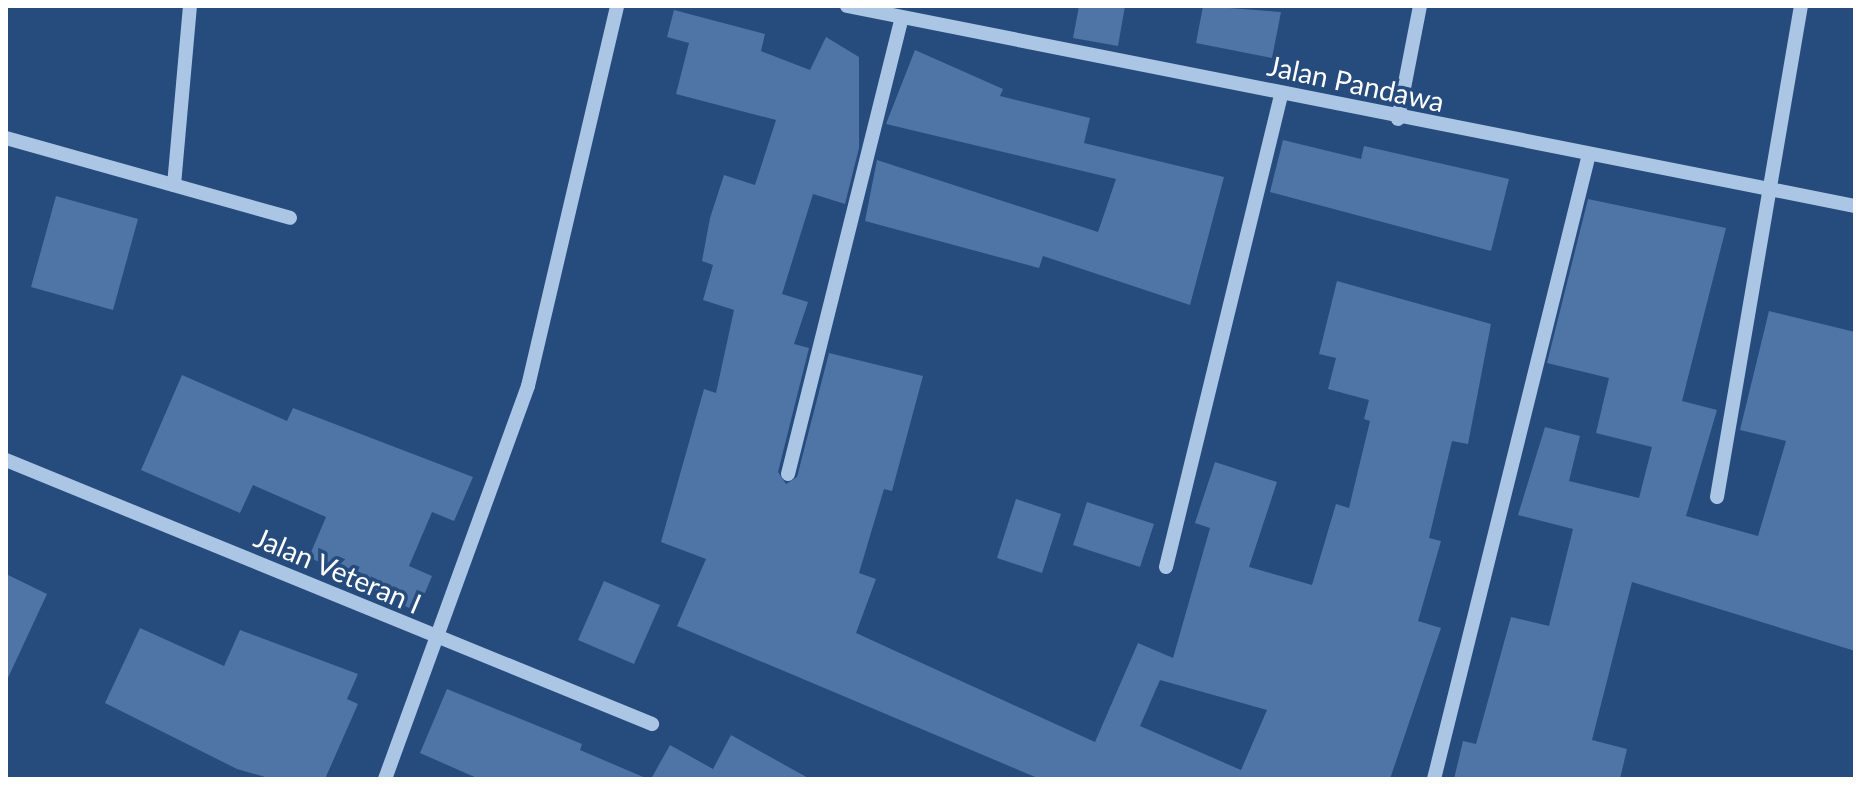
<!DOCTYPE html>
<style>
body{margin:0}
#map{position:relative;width:1861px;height:785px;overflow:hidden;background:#264b7d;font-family:Lato,sans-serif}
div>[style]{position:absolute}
.building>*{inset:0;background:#4e75a6}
.minor>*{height:14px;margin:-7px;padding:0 7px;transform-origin:7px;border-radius:7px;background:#abc5e5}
span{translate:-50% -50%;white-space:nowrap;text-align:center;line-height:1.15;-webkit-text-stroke:7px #264b7d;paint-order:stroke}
.street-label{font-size:28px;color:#fff}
.frame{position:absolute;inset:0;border:8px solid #fff;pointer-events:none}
</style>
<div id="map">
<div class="building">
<i style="clip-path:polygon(1079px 6px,1125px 6px,1118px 46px,1073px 38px)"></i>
<i style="clip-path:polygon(1203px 6px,1281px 12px,1272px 58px,1196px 43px)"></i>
<i style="clip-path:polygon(evenodd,674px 10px,765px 34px,761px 51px,810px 70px,826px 37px,859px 57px,859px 148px,845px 204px,813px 194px,782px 294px,808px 302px,794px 344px,809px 348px,778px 472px,786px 484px,797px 477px,829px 353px,923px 376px,892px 491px,884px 489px,859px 573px,876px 579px,856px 633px,1095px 742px,1138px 643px,1173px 658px,1210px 528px,1195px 523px,1215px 462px,1277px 482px,1249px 567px,1312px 585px,1336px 504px,1349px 508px,1370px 421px,1364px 419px,1369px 400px,1328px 389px,1336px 358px,1319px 354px,1337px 281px,1491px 324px,1468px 444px,1452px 441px,1429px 538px,1441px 541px,1418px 621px,1441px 628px,1390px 779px,1040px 779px,677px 626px,706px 559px,661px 542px,704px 389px,716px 393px,734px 310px,703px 300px,713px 265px,702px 261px,710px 218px,724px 175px,755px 185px,776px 120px,676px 94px,689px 43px,667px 37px,674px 10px,1160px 680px,1267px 710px,1241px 770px,1140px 726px,1160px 680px)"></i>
<i style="clip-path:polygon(915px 50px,1003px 89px,1000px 96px,1090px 118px,1084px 143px,1224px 177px,1190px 305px,1043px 256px,1039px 268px,865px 221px,877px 160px,1098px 232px,1116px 179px,886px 124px)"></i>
<i style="clip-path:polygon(1283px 140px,1361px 159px,1364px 146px,1509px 179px,1491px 251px,1270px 192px)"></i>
<i style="clip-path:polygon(56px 196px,138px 219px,113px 310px,31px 287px)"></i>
<i style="clip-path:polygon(1588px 199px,1726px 228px,1682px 401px,1717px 410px,1686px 516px,1758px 536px,1786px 441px,1740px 430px,1769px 311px,1855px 332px,1855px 651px,1632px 582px,1592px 740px,1627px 749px,1620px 779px,1454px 779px,1463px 741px,1476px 744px,1511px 617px,1549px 626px,1573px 529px,1518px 515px,1545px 427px,1580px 436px,1569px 481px,1639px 498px,1652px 447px,1596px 433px,1609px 378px,1547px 363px)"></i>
<i style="clip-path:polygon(182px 375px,287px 421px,293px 408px,473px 477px,454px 521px,432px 512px,409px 566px,432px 576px,417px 612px,309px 557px,326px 517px,253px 485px,240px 513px,141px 470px)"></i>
<i style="clip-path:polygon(1016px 499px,1061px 514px,1042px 573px,997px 558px)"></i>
<i style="clip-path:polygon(1087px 502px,1154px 524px,1140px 567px,1073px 545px)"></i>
<i style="clip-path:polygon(6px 574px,47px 594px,6px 682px)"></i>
<i style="clip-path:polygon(604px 581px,660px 605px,634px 664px,578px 640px)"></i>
<i style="clip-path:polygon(140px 628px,224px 666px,240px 630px,358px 674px,347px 699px,358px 704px,325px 779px,272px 779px,237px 769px,105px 703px)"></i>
<i style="clip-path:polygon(447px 689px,582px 744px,580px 750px,648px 779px,479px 779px,420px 753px)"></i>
<i style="clip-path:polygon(731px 735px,810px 779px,651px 779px,670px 745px,713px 769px)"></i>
</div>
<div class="minor">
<i style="left:847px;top:6px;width:1028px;rotate:11.22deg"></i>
<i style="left:1398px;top:119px;width:115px;rotate:-79deg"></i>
<i style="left:6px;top:138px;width:295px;rotate:15.7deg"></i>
<i style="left:174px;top:185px;width:180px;rotate:-84.9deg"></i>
<i style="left:6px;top:460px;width:698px;rotate:22.23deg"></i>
<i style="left:788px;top:474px;width:470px;rotate:-76deg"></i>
<i style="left:1717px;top:497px;width:498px;rotate:-80.3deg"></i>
<i style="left:1166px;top:567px;width:487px;rotate:-76.3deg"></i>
<i style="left:385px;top:779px;width:418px;rotate:-70deg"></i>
<i style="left:528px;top:386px;width:390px;rotate:-76.8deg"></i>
<i style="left:1434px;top:779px;width:640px;rotate:-76.07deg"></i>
</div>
<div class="street-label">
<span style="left:1356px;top:83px;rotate:12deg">Jalan Pandawa</span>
<span style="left:338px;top:570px;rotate:23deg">Jalan Veteran I</span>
</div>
<div class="frame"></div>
</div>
